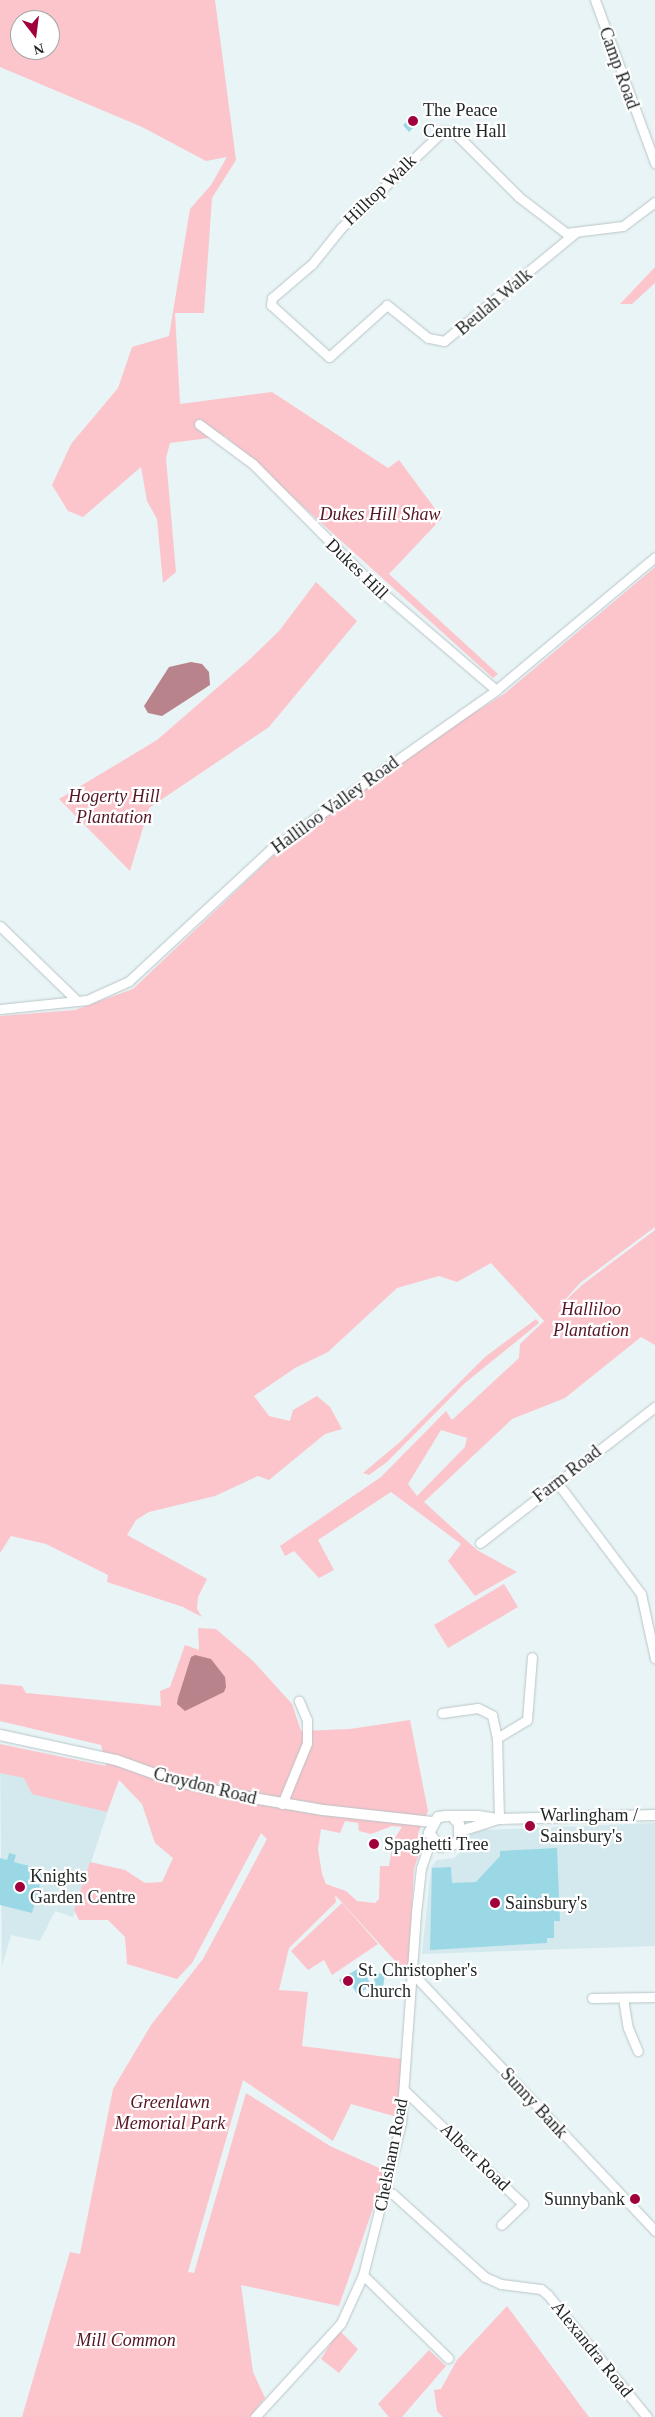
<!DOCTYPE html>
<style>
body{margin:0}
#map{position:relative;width:655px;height:2417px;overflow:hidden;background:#e8f4f6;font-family:Georgia,serif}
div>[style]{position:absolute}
.built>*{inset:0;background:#d4e9ed}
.green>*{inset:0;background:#fcc5cb}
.water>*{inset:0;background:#b8838a}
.building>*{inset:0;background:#9bd8e6}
.roads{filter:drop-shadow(0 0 1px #b9c4c7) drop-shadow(0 0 1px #b9c4c7)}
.minor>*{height:9px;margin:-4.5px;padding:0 4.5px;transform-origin:4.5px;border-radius:4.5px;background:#fff}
.major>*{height:10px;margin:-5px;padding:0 5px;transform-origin:5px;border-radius:5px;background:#fff}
.dots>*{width:14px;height:14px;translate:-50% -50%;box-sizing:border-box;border:2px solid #fff;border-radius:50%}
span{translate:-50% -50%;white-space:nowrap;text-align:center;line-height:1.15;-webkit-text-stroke:4.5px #fff;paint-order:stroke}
.street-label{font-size:18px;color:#1f2324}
.poi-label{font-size:18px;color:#1f2324}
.left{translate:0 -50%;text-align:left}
.right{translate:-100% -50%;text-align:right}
.park-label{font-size:18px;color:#561524;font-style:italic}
.north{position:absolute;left:10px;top:10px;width:50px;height:50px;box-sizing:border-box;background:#fff;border:1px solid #a5a7a7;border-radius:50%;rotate:165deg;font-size:14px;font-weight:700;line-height:20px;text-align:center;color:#1f2324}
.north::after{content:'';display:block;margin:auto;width:18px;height:22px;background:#a0013d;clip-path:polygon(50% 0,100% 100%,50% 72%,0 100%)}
</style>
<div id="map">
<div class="built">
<i style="clip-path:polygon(0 1744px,118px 1780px,73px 1917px,55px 1911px,40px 1941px,11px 1935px,2px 1966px)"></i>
<i style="clip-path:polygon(655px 1823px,655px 1946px,422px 1954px,431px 1867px,437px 1860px,454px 1858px,468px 1845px,470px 1834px,484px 1830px)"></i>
</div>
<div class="green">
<i style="clip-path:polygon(evenodd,0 0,215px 0,236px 160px,212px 198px,204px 313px,175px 313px,180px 404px,272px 392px,388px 468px,399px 460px,442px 518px,389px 574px,498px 674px,493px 678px,225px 436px,170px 443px,166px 458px,176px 572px,163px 583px,157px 519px,147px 501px,141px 467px,83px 517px,68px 511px,52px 485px,71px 444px,118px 388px,132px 347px,169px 336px,190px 209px,211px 185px,227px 157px,206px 161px,142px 127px,0 67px,0 0,20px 20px,50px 20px,50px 50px,20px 50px,20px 20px)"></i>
<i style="clip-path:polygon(655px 267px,655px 283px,632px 304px,620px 304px)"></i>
<i style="clip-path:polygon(655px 567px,655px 1227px,580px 1283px,545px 1322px,491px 1263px,457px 1282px,439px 1276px,397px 1288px,328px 1352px,295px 1368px,254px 1396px,269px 1416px,290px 1421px,293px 1410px,317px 1396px,330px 1407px,342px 1429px,325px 1434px,269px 1480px,258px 1476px,215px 1496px,149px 1512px,136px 1520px,127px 1535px,207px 1579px,198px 1597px,197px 1609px,202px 1617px,183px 1607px,107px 1582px,108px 1575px,46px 1544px,11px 1536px,0 1553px,0 1016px,75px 1010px,133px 989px,275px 854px,434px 738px,504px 694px)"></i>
<i style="clip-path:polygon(316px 582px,357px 621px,269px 727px,149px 808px,130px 871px,59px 799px,157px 740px,248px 661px,279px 631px)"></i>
<i style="clip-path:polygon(evenodd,655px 1230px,655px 1345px,641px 1337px,565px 1398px,512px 1419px,424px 1502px,477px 1550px,517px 1572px,475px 1596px,448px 1561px,461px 1544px,391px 1492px,318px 1540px,334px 1570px,319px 1578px,294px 1551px,285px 1556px,280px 1546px,381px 1477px,446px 1411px,452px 1420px,519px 1358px,520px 1344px,582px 1285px,655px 1230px,441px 1430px,467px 1438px,465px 1447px,417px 1496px,408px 1484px,441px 1430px)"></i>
<i style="clip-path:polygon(536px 1319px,539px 1323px,465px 1383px,387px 1462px,369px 1475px,363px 1473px,400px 1442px,485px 1357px)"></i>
<i style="clip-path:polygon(504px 1584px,518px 1607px,448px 1648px,434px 1625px)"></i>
<i style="clip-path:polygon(evenodd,198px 1628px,216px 1629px,253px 1661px,292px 1704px,301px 1731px,350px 1729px,410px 1720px,428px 1811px,418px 1833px,422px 1844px,414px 1869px,408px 1975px,335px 1895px,336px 1902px,289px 1948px,279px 1990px,308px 1992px,302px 2046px,402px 2059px,397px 2117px,351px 2104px,333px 2141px,243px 2080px,188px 2272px,194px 2273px,246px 2093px,330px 2146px,386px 2171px,339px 2306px,241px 2285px,253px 2372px,265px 2398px,250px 2417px,22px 2417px,70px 2252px,80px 2254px,113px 2089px,151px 2025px,203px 1959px,267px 1839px,261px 1833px,192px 1963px,177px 1979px,127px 1964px,125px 1937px,108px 1920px,79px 1920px,74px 1910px,90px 1862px,125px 1870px,145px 1883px,162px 1882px,173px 1858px,155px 1843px,142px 1804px,119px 1780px,107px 1812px,32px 1794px,24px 1778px,0 1773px,0 1744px,106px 1766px,101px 1745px,0 1721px,0 1684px,22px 1686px,26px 1693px,161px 1706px,160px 1691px,170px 1687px,185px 1645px,199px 1650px,198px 1628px,345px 1821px,358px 1823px,359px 1831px,371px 1834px,392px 1826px,402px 1827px,393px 1841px,389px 1866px,380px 1866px,379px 1899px,375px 1903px,357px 1901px,346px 1891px,326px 1884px,322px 1874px,318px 1849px,321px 1829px,340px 1833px,345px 1821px)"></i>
<i style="clip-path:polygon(342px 1903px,378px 1944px,332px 1975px,324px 1960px,308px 1970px,291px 1951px)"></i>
<i style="clip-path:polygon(507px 2306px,580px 2405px,589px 2417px,443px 2417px,437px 2411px,434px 2390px,441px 2389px,457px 2360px)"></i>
<i style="clip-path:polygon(339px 2330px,358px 2349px,339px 2373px,321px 2359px)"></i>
<i style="clip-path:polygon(429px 2350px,446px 2366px,402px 2417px,389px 2417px,378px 2404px)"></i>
</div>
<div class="water">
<i style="clip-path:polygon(191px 662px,202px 664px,209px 672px,210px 685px,162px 716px,148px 713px,144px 706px,169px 667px)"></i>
<i style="clip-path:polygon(195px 1655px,211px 1659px,225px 1677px,226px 1687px,224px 1692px,185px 1711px,177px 1704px,178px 1698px,191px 1657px)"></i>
</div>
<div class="building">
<i style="clip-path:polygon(414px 115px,420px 121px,409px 132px,403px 125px)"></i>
<i style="clip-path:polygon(557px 1848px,560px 1921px,554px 1921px,554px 1938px,547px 1938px,547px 1943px,430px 1950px,432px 1868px,451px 1867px,452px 1883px,476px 1882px,500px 1856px,500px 1851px)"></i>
<i style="clip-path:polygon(9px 1853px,16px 1855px,14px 1862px,44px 1870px,32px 1913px,0 1905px,0 1858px,7px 1860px)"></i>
<i style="clip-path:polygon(361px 1967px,372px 1986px,357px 1994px,351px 1984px,344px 1988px,339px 1980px)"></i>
<i style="clip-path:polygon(375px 1973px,385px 1974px,382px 1994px,373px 1993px)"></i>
</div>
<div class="roads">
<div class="minor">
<i style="left:595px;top:0;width:174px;rotate:69.8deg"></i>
<i style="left:575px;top:233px;width:170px;rotate:140.5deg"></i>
<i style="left:444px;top:341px;width:16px;rotate:-169deg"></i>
<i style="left:428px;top:338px;width:53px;rotate:-141.2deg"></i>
<i style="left:387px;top:305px;width:78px;rotate:138.1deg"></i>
<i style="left:329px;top:357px;width:78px;rotate:-138.1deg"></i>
<i style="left:271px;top:305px;width:7px;rotate:-82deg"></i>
<i style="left:272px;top:298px;width:52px;rotate:-40.4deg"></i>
<i style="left:312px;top:264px;width:46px;rotate:-51.1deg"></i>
<i style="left:341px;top:228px;width:141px;rotate:-43.6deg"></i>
<i style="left:443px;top:131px;width:11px;rotate:5deg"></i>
<i style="left:454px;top:132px;width:92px;rotate:45deg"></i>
<i style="left:519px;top:197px;width:59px;rotate:37.5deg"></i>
<i style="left:566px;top:233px;width:57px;rotate:-7deg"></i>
<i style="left:623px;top:226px;width:40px;rotate:-37deg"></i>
<i style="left:199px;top:424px;width:67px;rotate:36.5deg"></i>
<i style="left:253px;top:464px;width:166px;rotate:45.2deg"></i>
<i style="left:370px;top:582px;width:166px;rotate:40.6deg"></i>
<i style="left:0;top:926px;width:107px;rotate:44.2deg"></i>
<i style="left:0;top:1009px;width:87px;rotate:-5.9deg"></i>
<i style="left:87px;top:1000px;width:46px;rotate:-24.3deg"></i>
<i style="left:129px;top:981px;width:194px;rotate:-42.9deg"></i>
<i style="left:271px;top:849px;width:276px;rotate:-35.2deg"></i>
<i style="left:496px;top:690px;width:207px;rotate:-39.9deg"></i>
<i style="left:556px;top:1481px;width:141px;rotate:53deg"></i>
<i style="left:641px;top:1594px;width:66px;rotate:77.8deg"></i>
<i style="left:480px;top:1543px;width:222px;rotate:-37.9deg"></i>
<i style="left:442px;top:1713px;width:36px;rotate:-8deg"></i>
<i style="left:478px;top:1708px;width:16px;rotate:27deg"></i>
<i style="left:492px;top:1715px;width:24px;rotate:78deg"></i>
<i style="left:282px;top:1804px;width:66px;rotate:-67.7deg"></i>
<i style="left:307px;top:1743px;width:23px;rotate:-90deg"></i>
<i style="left:307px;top:1720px;width:21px;rotate:-113deg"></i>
<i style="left:499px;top:1819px;width:81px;rotate:-91.4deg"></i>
<i style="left:497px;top:1738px;width:35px;rotate:-31deg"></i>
<i style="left:527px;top:1720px;width:63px;rotate:-85.5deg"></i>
<i style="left:414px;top:1975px;width:352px;rotate:46.7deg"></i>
<i style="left:592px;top:1998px;width:63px;rotate:-0.9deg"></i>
<i style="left:623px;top:1998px;width:30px;rotate:81deg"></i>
<i style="left:628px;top:2028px;width:25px;rotate:67deg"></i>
<i style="left:404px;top:2090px;width:165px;rotate:43.8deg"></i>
<i style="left:523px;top:2204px;width:30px;rotate:136deg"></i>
<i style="left:386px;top:2192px;width:7px;rotate:16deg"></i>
<i style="left:393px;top:2194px;width:124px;rotate:42.1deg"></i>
<i style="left:485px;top:2277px;width:17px;rotate:24deg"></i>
<i style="left:501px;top:2284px;width:40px;rotate:7.1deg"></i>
<i style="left:541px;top:2289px;width:9px;rotate:41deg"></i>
<i style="left:548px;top:2295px;width:157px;rotate:50.9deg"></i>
<i style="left:363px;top:2275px;width:119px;rotate:44.3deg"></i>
<i style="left:255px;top:2417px;width:127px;rotate:-47.5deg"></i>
<i style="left:341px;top:2323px;width:53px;rotate:-65.4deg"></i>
<i style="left:363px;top:2275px;width:157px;rotate:-76deg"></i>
<i style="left:401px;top:2123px;width:211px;rotate:-85.9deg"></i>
<i style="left:416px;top:1913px;width:45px;rotate:-83.7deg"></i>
<i style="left:421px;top:1868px;width:31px;rotate:-71deg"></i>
</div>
<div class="major">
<i style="left:0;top:1735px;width:119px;rotate:12.2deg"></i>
<i style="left:116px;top:1760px;width:59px;rotate:19.7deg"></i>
<i style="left:172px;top:1780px;width:60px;rotate:13.6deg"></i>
<i style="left:230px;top:1794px;width:94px;rotate:9.8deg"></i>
<i style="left:323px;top:1810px;width:110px;rotate:6.3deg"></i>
<i style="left:452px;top:1816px;width:11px;rotate:49deg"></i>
<i style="left:459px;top:1824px;width:15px;rotate:90deg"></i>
<i style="left:459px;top:1839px;width:7px;rotate:135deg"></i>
<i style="left:454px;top:1844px;width:14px;rotate:168deg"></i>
<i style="left:440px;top:1847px;width:18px;rotate:-128deg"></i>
<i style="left:429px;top:1833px;width:18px;rotate:-61deg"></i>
<i style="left:438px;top:1817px;width:8px;rotate:-7deg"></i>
<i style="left:446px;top:1816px;width:32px"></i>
<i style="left:478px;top:1816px;width:15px;rotate:8deg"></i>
<i style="left:461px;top:1831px;width:40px;rotate:-18deg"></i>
<i style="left:499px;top:1819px;width:156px;rotate:-1.5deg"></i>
</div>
</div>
<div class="dots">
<i style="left:413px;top:121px;background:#a0013d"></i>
<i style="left:530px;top:1826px;background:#a0013d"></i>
<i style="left:374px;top:1844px;background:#a0013d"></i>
<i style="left:20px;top:1887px;background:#a0013d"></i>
<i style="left:495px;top:1903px;background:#a0013d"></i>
<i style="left:348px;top:1981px;background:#a0013d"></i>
<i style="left:635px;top:2199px;background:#a0013d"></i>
</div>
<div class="street-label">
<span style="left:619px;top:68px;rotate:70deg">Camp Road</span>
<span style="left:380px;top:190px;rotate:-44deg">Hilltop Walk</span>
<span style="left:494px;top:302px;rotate:-40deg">Beulah Walk</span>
<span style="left:357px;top:569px;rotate:44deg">Dukes Hill</span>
<span style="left:335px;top:805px;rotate:-36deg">Halliloo Valley Road</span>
<span style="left:567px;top:1474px;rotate:-38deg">Farm Road</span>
<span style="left:205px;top:1786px;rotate:14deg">Croydon Road</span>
<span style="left:534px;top:2103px;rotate:47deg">Sunny Bank</span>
<span style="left:391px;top:2155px;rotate:-79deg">Chelsham Road</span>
<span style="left:475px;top:2157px;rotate:44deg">Albert Road</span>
<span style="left:592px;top:2349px;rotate:51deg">Alexandra Road</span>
</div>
<div class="poi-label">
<span class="left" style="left:423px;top:121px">The Peace<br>Centre Hall</span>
<span class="left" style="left:540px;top:1826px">Warlingham /<br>Sainsbury's</span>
<span class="left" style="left:384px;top:1844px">Spaghetti Tree</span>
<span class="left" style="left:30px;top:1887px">Knights<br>Garden Centre</span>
<span class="left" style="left:505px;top:1903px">Sainsbury's</span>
<span class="left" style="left:358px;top:1981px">St. Christopher's<br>Church</span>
<span class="right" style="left:625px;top:2199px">Sunnybank</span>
</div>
<div class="park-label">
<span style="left:380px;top:514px">Dukes Hill Shaw</span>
<span style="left:114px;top:807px">Hogerty Hill<br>Plantation</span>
<span style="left:591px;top:1320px">Halliloo<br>Plantation</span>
<span style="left:170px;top:2113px">Greenlawn<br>Memorial Park</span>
<span style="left:126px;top:2340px">Mill Common</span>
</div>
<div class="north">N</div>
</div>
